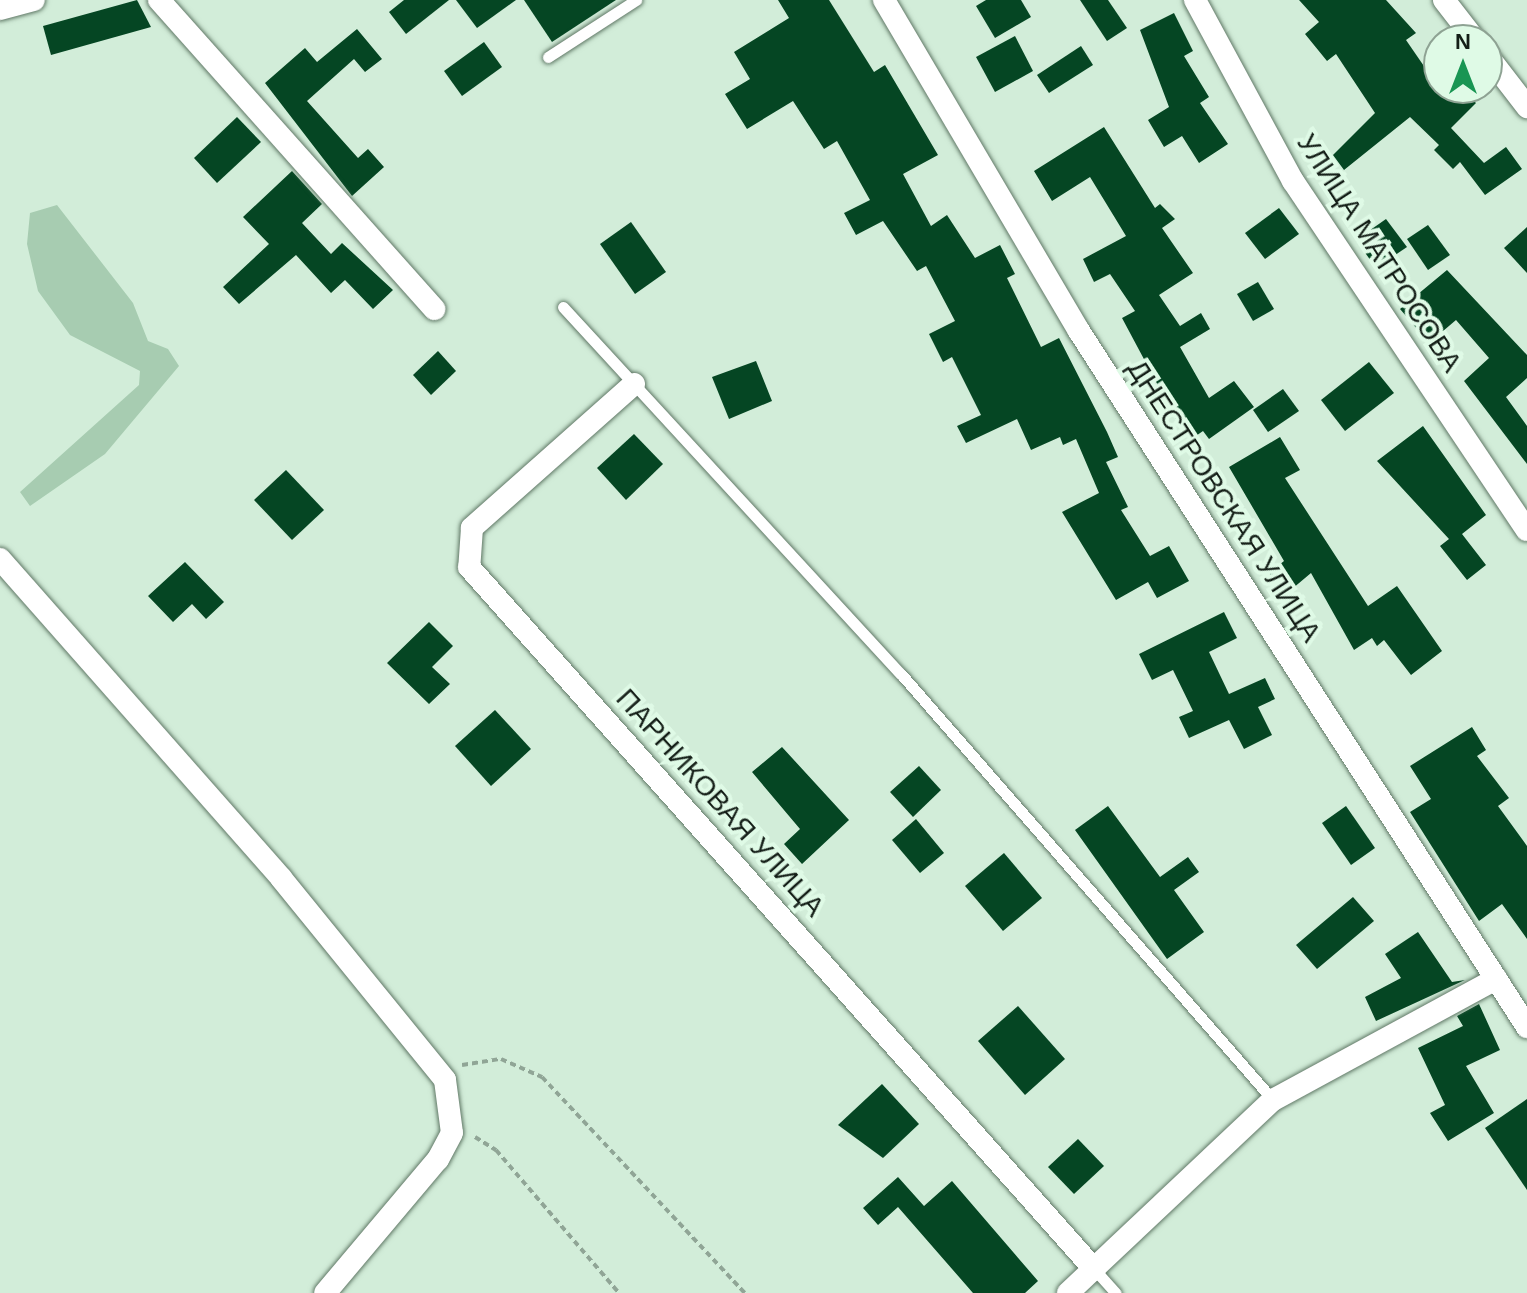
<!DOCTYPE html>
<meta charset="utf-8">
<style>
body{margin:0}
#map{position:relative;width:1527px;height:1293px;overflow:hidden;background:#d2edd9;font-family:Helvetica,sans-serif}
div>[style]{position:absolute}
.green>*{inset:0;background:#a7ccb1}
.building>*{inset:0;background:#054623}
.path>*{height:4px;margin-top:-2px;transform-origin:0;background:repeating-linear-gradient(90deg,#90a596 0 6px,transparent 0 10px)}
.roads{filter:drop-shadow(0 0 2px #607866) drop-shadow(0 0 2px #607866)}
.service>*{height:11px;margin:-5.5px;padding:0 5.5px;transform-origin:5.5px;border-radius:5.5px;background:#fff}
.minor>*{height:22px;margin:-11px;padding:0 11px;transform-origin:11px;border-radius:11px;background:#fff}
span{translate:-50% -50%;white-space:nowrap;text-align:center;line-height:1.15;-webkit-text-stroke:8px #dffae6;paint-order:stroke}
.street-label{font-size:28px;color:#141e17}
.north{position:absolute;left:1423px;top:24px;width:80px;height:80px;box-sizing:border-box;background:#dffae6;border:2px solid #8ea293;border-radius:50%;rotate:0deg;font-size:22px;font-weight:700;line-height:32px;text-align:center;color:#141e17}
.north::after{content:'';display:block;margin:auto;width:28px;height:36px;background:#199553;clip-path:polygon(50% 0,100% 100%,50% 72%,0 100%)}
</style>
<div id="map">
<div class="green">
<i style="clip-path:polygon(57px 205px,133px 303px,148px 341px,168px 349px,179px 366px,105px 454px,30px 506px,20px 492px,139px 385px,140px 371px,70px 335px,38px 291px,27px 244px,30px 213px)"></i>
</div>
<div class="building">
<i style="clip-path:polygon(137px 0,151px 27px,51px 55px,43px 26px)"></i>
<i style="clip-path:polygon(404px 0,449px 0,406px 34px,389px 12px)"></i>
<i style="clip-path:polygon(456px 0,516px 0,477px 28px)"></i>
<i style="clip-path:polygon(524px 0,616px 0,552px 42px)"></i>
<i style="clip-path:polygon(778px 0,829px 0,874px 72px,885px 65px,938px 155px,903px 174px,931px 226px,947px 215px,975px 258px,1000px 245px,1015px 274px,1007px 278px,1041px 347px,1059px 338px,1107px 432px,1118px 457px,1106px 462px,1128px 507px,1121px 510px,1150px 556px,1169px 546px,1189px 581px,1157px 598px,1148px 582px,1116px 600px,1062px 512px,1099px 493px,1076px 439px,1063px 445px,1060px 437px,1031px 450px,1017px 419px,966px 443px,957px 426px,981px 415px,952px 357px,943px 362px,929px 334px,955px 321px,926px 266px,917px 271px,883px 221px,856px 235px,844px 213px,870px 200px,837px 141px,824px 149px,793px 101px,747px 129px,725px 94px,750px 79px,734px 52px,789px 18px)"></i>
<i style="clip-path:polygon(986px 0,1021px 0,1031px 17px,995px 38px,976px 6px)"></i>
<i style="clip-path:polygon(1080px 0,1108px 0,1127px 28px,1107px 41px)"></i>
<i style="clip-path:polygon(1299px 0,1386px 0,1416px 33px,1406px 40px,1439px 88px,1461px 88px,1476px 103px,1451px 128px,1484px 163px,1506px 147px,1522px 169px,1485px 195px,1460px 162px,1453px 169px,1434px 150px,1439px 145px,1410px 117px,1344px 170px,1333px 155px,1375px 113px,1336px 54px,1327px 61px,1305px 34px,1319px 22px)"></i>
<i style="clip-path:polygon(1174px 13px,1193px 51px,1184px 56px,1209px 97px,1200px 103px,1228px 144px,1199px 163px,1182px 136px,1164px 147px,1148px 120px,1169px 107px,1140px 30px)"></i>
<i style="clip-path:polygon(357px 29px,382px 59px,365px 72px,354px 59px,307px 101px,358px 158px,368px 149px,384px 167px,352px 196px,265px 83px,305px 48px,317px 62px)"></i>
<i style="clip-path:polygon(1015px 36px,1033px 71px,995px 92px,976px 57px)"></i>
<i style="clip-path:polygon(484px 42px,502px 67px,462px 96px,444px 71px)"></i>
<i style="clip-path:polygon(1081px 46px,1093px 65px,1049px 93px,1037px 75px)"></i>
<i style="clip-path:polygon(237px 117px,261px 142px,217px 183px,194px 158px)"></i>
<i style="clip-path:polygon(1104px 127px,1155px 208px,1160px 204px,1175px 219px,1162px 228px,1193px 273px,1159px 295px,1180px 326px,1201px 313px,1210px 329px,1180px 347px,1209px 398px,1234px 381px,1254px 407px,1209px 439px,1203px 431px,1190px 440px,1177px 421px,1122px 318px,1135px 311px,1110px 274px,1094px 282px,1083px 259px,1126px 236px,1090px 177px,1052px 201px,1034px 171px)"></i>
<i style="clip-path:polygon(292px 171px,322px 204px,302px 223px,331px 254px,342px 243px,393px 290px,373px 309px,345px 280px,331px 293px,296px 255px,239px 304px,223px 287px,269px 244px,243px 217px)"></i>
<i style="clip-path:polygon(1279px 208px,1299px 234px,1265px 259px,1245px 233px)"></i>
<i style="clip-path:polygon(1386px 219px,1407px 247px,1376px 268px,1356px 240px)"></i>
<i style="clip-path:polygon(631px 222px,666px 272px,635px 294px,600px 244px)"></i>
<i style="clip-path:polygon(1428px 225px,1450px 255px,1428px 270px,1407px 239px)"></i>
<i style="clip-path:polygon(1527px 227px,1527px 273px,1504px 248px)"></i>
<i style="clip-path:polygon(1447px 270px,1527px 355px,1527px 378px,1506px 397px,1527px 426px,1527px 464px,1464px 381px,1489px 358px,1456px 320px,1429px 343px,1400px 309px)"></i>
<i style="clip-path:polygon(1258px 282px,1274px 309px,1253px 321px,1237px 294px)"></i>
<i style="clip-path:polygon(438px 351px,456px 371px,431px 395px,413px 375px)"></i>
<i style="clip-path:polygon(756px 361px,772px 401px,729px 419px,712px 377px)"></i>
<i style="clip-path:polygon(1369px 362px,1394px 393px,1345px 431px,1321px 400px)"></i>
<i style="clip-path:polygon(1283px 389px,1299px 411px,1268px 432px,1253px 410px)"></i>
<i style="clip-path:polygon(1423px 426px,1486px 515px,1462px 534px,1486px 565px,1467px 580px,1440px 546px,1449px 539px,1377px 461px)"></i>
<i style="clip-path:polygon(634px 434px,663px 464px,626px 500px,597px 468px)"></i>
<i style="clip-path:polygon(1280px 437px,1300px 470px,1285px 478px,1368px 606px,1397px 586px,1442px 651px,1411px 675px,1384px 640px,1377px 646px,1372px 638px,1354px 650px,1311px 573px,1286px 594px,1269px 573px,1284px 561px,1229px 467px)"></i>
<i style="clip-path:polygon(286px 470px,324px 510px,292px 540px,254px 500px)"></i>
<i style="clip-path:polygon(185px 562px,224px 602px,206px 619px,192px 604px,173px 622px,148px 596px)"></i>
<i style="clip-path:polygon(1224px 612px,1237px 638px,1209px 652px,1229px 694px,1265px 678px,1275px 699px,1258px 707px,1272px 735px,1244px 749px,1229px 720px,1189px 738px,1179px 717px,1193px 711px,1173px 670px,1152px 680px,1139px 654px)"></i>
<i style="clip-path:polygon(429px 622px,453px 646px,432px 667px,450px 684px,429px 704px,387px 663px)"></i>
<i style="clip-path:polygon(495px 710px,531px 749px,491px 786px,455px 746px)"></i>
<i style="clip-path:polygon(1472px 727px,1486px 750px,1477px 756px,1509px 798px,1498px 806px,1527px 846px,1527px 939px,1502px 904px,1479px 921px,1410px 812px,1431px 799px,1410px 766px)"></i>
<i style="clip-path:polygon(782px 747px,849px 820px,802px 864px,784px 844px,800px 829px,752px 772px)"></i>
<i style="clip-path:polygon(919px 766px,941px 790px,913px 817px,890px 792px)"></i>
<i style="clip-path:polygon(1108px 806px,1160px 877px,1188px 857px,1199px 872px,1174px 890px,1204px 932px,1167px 959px,1075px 830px)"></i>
<i style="clip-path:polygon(1346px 806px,1375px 848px,1351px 865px,1322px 823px)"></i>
<i style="clip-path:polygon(916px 819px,944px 853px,920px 873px,892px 840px)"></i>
<i style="clip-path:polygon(1004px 853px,1042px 898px,1003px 931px,965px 886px)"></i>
<i style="clip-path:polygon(1353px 897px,1374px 921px,1317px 969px,1296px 945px)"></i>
<i style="clip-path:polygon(1418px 932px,1452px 982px,1465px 980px,1376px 1021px,1365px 997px,1401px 978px,1385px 954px)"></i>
<i style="clip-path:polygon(1479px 1004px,1500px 1050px,1466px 1066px,1494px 1113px,1448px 1141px,1430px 1113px,1445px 1105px,1418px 1048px,1463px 1026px,1457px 1016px)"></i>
<i style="clip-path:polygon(1018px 1006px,1065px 1059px,1025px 1095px,978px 1041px)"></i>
<i style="clip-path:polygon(882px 1084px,919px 1124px,883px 1158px,838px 1125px)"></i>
<i style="clip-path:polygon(1527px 1099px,1527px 1190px,1485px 1128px)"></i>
<i style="clip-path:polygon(1078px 1139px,1104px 1166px,1074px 1194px,1048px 1167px)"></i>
<i style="clip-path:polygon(898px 1177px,924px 1206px,952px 1181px,1038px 1281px,1025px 1293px,973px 1293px,898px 1207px,878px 1225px,863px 1208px)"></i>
</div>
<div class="path">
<i style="left:462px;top:1065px;width:39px;rotate:-9deg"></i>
<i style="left:501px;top:1059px;width:45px;rotate:23.7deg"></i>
<i style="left:542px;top:1077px;width:296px;rotate:46.8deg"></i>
<i style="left:475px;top:1137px;width:25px;rotate:32deg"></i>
<i style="left:496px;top:1150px;width:189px;rotate:49.3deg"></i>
</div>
<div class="roads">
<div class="service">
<i style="left:548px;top:57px;width:105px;rotate:-32.9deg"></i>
<i style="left:563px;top:307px;width:499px;rotate:47.4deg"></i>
<i style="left:901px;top:674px;width:566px;rotate:48.87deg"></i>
<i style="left:1095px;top:1270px;width:31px;rotate:48deg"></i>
</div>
<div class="minor">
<i style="left:159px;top:0;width:414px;rotate:48.3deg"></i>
<i style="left:884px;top:0;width:384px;rotate:59.5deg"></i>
<i style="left:1079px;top:331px;width:828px;rotate:57.23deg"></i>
<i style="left:1195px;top:0;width:206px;rotate:61.6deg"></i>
<i style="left:1293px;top:181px;width:420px;rotate:56.2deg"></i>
<i style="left:1444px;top:0;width:51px;rotate:52.2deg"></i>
<i style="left:0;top:9px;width:35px;rotate:-15deg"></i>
<i style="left:1487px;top:55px;width:66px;rotate:52.4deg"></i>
<i style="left:634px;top:384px;width:217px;rotate:138.4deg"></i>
<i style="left:472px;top:528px;width:39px;rotate:94deg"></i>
<i style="left:469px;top:567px;width:941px;rotate:48.32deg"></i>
<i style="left:0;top:559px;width:425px;rotate:48.6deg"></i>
<i style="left:281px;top:878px;width:260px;rotate:50.9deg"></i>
<i style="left:445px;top:1080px;width:53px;rotate:82.5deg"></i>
<i style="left:452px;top:1133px;width:30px;rotate:118deg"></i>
<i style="left:438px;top:1159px;width:175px;rotate:130.1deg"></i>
<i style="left:1068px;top:1293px;width:282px;rotate:-43.3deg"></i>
<i style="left:1273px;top:1100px;width:254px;rotate:-28.5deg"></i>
</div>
</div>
<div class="street-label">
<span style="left:1379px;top:253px;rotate:57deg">УЛИЦА МАТРОСОВА</span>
<span style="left:1224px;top:501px;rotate:57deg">ДНЕСТРОВСКАЯ УЛИЦА</span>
<span style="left:720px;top:803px;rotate:48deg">ПАРНИКОВАЯ УЛИЦА</span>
</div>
<div class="north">N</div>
</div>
